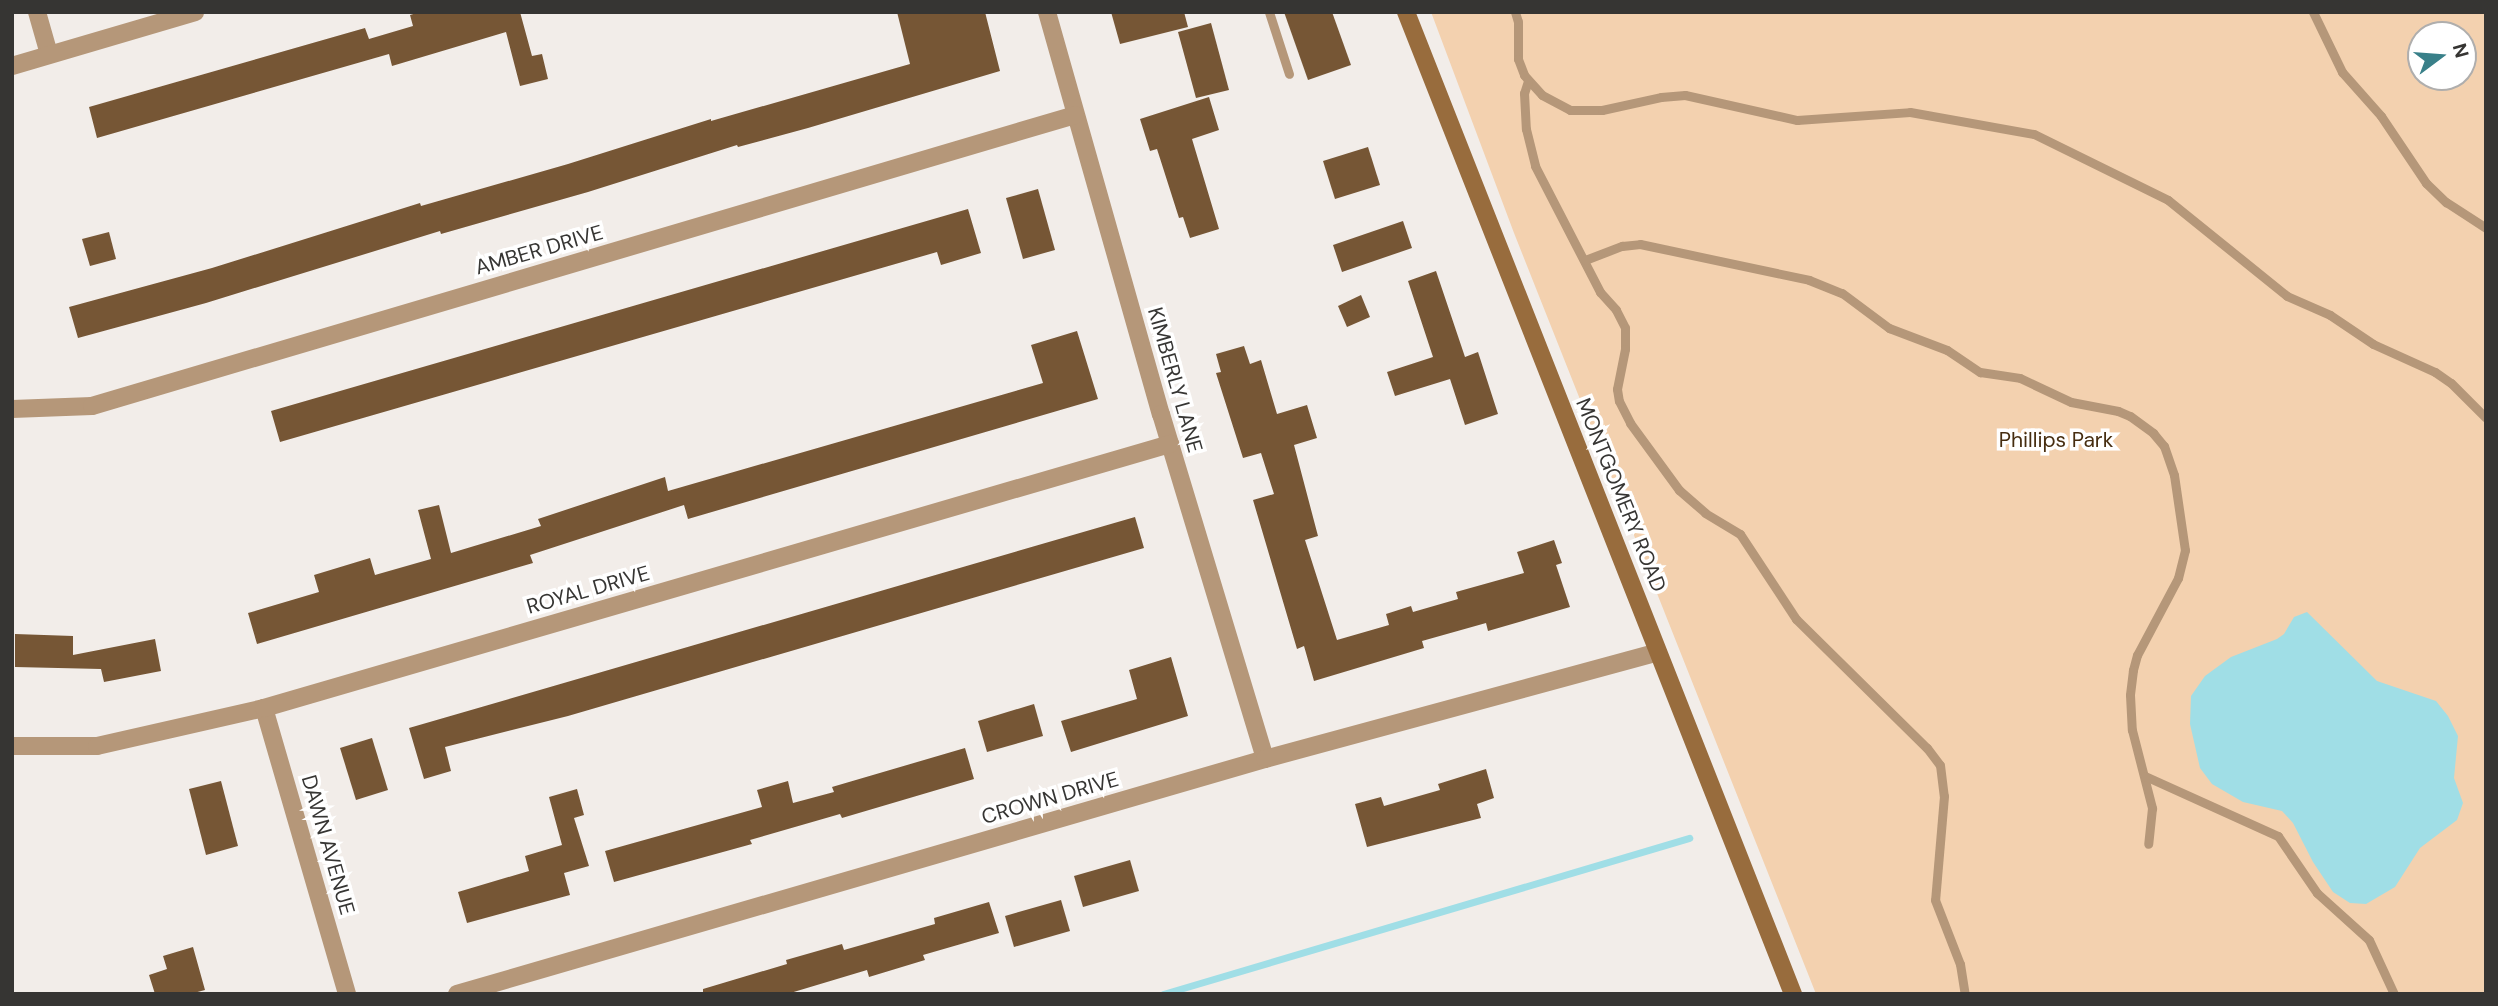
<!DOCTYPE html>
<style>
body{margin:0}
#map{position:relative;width:2498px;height:1006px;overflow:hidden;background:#f2ede9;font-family:"DM Sans",sans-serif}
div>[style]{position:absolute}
.green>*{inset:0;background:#f3d1af}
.water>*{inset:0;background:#a0dee6}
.stream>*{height:7px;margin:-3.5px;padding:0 3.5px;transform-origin:3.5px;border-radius:3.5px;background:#a0dee6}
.building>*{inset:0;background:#765635}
.lane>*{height:9px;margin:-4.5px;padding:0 4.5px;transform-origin:4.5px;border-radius:4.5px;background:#b59779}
.street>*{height:18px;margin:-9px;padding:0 9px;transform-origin:9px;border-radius:9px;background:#b59779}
.secondary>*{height:18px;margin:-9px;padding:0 9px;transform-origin:9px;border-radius:9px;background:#986c3d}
span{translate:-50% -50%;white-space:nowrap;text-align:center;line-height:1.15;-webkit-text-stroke:7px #fff;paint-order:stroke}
.street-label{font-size:21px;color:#363533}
.park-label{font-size:21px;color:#462d10}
.frame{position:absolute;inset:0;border:14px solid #363533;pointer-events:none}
.north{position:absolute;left:2407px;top:21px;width:70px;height:70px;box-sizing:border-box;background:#fff;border:2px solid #afaead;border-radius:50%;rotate:74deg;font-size:19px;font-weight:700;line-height:28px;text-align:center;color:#363533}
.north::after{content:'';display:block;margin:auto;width:24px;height:32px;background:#398089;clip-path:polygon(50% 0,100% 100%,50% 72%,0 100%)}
</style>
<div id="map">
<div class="green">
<i style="clip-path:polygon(evenodd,1431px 12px,2486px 12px,2486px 994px,1816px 994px,1514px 233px,1431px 12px,2421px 35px,2463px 35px,2463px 77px,2421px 77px,2421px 35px)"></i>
</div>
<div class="water">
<i style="clip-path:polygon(2307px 612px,2377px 681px,2436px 701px,2448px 716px,2458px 736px,2454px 778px,2463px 803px,2457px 820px,2420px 848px,2395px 887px,2366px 904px,2350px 903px,2333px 892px,2313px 862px,2293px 823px,2282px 811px,2243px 802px,2212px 784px,2200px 768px,2190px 724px,2191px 696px,2205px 676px,2231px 657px,2277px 639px,2284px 634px,2294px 617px)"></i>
</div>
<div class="stream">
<i style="left:1163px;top:994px;width:549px;rotate:-16.52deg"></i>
</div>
<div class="building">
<i style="clip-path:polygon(420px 12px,520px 12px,532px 56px,542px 54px,548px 79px,520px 86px,506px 32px,392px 66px,389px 54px,97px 138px,89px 107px,365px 28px,369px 39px,413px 26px,410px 15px)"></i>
<i style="clip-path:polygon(897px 12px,985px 12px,1000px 71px,808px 128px,738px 147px,737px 145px,588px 192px,441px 234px,440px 231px,206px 303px,78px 338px,69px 307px,212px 268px,420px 203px,421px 206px,568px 164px,711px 119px,711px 121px,910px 64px)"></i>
<i style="clip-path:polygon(1111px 12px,1184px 12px,1188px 27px,1120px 44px)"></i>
<i style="clip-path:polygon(1284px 12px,1332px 12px,1351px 65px,1308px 80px)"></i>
<i style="clip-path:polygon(1211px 23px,1229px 90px,1196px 98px,1178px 32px)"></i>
<i style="clip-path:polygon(1209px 97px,1219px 130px,1192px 139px,1219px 229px,1190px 238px,1183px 217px,1179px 218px,1157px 149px,1150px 151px,1140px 119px)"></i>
<i style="clip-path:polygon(1368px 147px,1380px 185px,1335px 199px,1323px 161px)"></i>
<i style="clip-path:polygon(1038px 189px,1055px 250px,1023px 259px,1006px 198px)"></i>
<i style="clip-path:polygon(968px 209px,981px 253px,941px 265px,937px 252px,280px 442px,271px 411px)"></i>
<i style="clip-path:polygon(1403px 221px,1412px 248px,1342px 272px,1333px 245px)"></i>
<i style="clip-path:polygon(109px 232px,116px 259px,90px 266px,82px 239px)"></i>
<i style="clip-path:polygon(1436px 271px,1465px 357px,1478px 352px,1498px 414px,1465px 425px,1450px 379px,1395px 396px,1387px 372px,1433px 357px,1408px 281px)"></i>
<i style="clip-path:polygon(1361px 295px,1370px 317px,1347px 327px,1338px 306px)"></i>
<i style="clip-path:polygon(1077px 331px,1098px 399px,688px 519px,684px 505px,530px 555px,533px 563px,257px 644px,248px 613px,319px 592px,314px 575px,370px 558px,375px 575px,431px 559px,418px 510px,439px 505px,451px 553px,541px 526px,538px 519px,665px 477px,668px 491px,1043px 383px,1031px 345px)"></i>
<i style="clip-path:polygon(1244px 346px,1250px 364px,1261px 360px,1277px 414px,1307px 405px,1317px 438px,1294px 445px,1318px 536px,1305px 540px,1337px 640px,1389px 625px,1386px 614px,1411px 606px,1413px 612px,1458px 599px,1456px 592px,1524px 573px,1517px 552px,1554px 540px,1562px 563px,1556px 565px,1570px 607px,1488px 631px,1486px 623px,1422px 641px,1424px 648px,1314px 681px,1304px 646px,1297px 649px,1253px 500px,1274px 494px,1261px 453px,1243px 458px,1216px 373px,1221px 372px,1216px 354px)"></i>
<i style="clip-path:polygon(1135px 517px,1144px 548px,568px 716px,445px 747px,451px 771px,424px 779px,409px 728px)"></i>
<i style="clip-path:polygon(15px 634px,73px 636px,73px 655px,155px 639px,161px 671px,104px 682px,101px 669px,15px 667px)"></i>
<i style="clip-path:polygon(1171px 657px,1188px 716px,1071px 752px,1061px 721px,1137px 699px,1129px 670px)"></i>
<i style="clip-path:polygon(1034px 704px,1043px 736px,987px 752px,978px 721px)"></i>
<i style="clip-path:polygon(372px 738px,388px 790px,356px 800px,340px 748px)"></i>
<i style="clip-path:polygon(965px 748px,974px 779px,842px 818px,840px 814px,750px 840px,752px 844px,614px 882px,605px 851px,762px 807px,757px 790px,788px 781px,793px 803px,834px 792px,832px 787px)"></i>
<i style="clip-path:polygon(1486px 769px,1494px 798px,1477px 804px,1481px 818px,1367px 847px,1355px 804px,1381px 797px,1384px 806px,1440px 790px,1438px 784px)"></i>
<i style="clip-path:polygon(221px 781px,238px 846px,206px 855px,189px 789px)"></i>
<i style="clip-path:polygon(577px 789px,584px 815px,574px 818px,589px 866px,564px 873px,570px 895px,467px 923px,458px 892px,529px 871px,525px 856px,562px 845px,549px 797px)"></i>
<i style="clip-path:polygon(1130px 860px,1139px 891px,1083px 907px,1074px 876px)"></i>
<i style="clip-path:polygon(1061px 900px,1070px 931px,1014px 947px,1005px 916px)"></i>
<i style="clip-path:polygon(989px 902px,999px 933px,923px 955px,925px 960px,869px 977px,867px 970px,787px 994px,703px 994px,703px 989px,787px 964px,786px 960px,842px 944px,844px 950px,935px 924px,934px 918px)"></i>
<i style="clip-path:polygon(193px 947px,205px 990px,190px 994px,155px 994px,149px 975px,167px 969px,163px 956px)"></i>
</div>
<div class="lane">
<i style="left:1269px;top:12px;width:65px;rotate:72.1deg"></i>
<i style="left:1515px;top:12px;width:10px;rotate:73deg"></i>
<i style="left:1518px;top:22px;width:37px;rotate:90deg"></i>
<i style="left:1518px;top:59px;width:17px;rotate:69deg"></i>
<i style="left:1524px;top:75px;width:27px;rotate:48deg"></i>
<i style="left:1542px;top:95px;width:32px;rotate:28deg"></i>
<i style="left:1570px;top:110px;width:32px"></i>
<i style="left:1602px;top:110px;width:60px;rotate:-12.4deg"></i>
<i style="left:1661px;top:97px;width:24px;rotate:-5deg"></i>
<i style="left:1685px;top:95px;width:115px;rotate:12.6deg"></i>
<i style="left:1797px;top:120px;width:113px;rotate:-4deg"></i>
<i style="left:1910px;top:112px;width:126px;rotate:10.1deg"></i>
<i style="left:2034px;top:134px;width:149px;rotate:26.2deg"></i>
<i style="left:2168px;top:200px;width:153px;rotate:38.9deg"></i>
<i style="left:2287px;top:296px;width:47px;rotate:23.8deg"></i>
<i style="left:2330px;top:315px;width:52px;rotate:34deg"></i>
<i style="left:2373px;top:344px;width:68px;rotate:24.3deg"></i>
<i style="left:2435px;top:372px;width:19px;rotate:35deg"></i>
<i style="left:2451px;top:383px;width:49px;rotate:45deg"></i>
<i style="left:2313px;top:12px;width:67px;rotate:64.2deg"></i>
<i style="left:2342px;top:72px;width:59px;rotate:48.4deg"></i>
<i style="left:2381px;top:116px;width:81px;rotate:56.1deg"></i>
<i style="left:2426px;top:183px;width:28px;rotate:44deg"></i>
<i style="left:2446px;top:202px;width:48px;rotate:33deg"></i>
<i style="left:1528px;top:81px;width:13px;rotate:108deg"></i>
<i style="left:1524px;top:93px;width:36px;rotate:87deg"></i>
<i style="left:1526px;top:129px;width:38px;rotate:76deg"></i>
<i style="left:1535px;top:166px;width:142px;rotate:62.7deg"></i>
<i style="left:1600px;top:292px;width:24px;rotate:48deg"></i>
<i style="left:1616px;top:310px;width:20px;rotate:63deg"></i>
<i style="left:1625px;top:328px;width:21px;rotate:90deg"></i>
<i style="left:1625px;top:349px;width:41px;rotate:101.3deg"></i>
<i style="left:1617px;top:389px;width:12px;rotate:81deg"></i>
<i style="left:1619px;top:401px;width:25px;rotate:63deg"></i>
<i style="left:1630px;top:423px;width:83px;rotate:53.8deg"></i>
<i style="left:1679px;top:490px;width:35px;rotate:41deg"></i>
<i style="left:1705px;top:513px;width:41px;rotate:31deg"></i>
<i style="left:1740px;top:534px;width:102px;rotate:56.6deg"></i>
<i style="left:1796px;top:619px;width:184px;rotate:44.6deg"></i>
<i style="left:1927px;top:748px;width:21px;rotate:53deg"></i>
<i style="left:1940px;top:765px;width:31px;rotate:83deg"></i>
<i style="left:1944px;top:796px;width:104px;rotate:94.9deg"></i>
<i style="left:1935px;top:900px;width:69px;rotate:68.7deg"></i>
<i style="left:1960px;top:964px;width:30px;rotate:81deg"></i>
<i style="left:1585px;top:260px;width:40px;rotate:-21deg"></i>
<i style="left:1622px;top:246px;width:18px;rotate:-6deg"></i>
<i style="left:1640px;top:244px;width:173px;rotate:12deg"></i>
<i style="left:1809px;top:280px;width:35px;rotate:22deg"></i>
<i style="left:1842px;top:293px;width:59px;rotate:36.7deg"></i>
<i style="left:1889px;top:328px;width:62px;rotate:20.8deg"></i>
<i style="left:1947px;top:350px;width:40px;rotate:34deg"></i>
<i style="left:1980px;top:372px;width:40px;rotate:8.5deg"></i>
<i style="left:2020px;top:378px;width:56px;rotate:25.2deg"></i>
<i style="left:2071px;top:402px;width:48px;rotate:10.8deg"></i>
<i style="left:2118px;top:411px;width:13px;rotate:23deg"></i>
<i style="left:2130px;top:416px;width:29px;rotate:36deg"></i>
<i style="left:2153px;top:433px;width:17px;rotate:50deg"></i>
<i style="left:2164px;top:446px;width:31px;rotate:71deg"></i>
<i style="left:2174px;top:475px;width:76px;rotate:81.7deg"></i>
<i style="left:2185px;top:550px;width:29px;rotate:104deg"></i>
<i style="left:2178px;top:578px;width:87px;rotate:118deg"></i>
<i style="left:2137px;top:655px;width:16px;rotate:105deg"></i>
<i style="left:2133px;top:670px;width:25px;rotate:97deg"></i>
<i style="left:2130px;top:695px;width:35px;rotate:87deg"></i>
<i style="left:2132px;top:730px;width:81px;rotate:75.6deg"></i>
<i style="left:2152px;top:808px;width:36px;rotate:96deg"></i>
<i style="left:2145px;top:776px;width:146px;rotate:24.3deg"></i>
<i style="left:2278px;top:836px;width:69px;rotate:55.6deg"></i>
<i style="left:2317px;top:893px;width:70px;rotate:42.1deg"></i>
<i style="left:2369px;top:940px;width:60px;rotate:65.2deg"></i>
</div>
<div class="street">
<i style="left:37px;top:12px;width:44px;rotate:74.1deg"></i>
<i style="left:1047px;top:12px;width:418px;rotate:74.2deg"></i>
<i style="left:1161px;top:414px;width:360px;rotate:73.2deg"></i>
<i style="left:12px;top:66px;width:191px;rotate:-16.4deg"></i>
<i style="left:12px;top:409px;width:80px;rotate:-2.1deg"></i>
<i style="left:92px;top:406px;width:1025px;rotate:-16.49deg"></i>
<i style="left:264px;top:708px;width:298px;rotate:73.8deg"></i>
<i style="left:12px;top:746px;width:85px"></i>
<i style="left:97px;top:746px;width:171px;rotate:-12.8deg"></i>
<i style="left:264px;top:708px;width:944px;rotate:-16.25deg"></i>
<i style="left:457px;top:994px;width:841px;rotate:-16.22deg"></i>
<i style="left:1265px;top:759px;width:407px;rotate:-15.2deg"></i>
</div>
<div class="secondary">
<i style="left:1406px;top:12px;width:1056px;rotate:68.49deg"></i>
</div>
<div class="street-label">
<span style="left:539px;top:250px;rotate:-16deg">AMBER DRIVE</span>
<span style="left:1175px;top:380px;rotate:74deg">KIMBERLY LANE</span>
<span style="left:1621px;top:495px;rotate:68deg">MONTGOMERY ROAD</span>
<span style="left:588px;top:590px;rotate:-16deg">ROYAL DRIVE</span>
<span style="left:1050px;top:798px;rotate:-16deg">CROWN DRIVE</span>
<span style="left:328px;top:845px;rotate:74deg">DAWN AVENUE</span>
</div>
<div class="park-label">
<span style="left:2056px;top:440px">Phillips Park</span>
</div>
<div class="frame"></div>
<div class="north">N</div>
</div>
